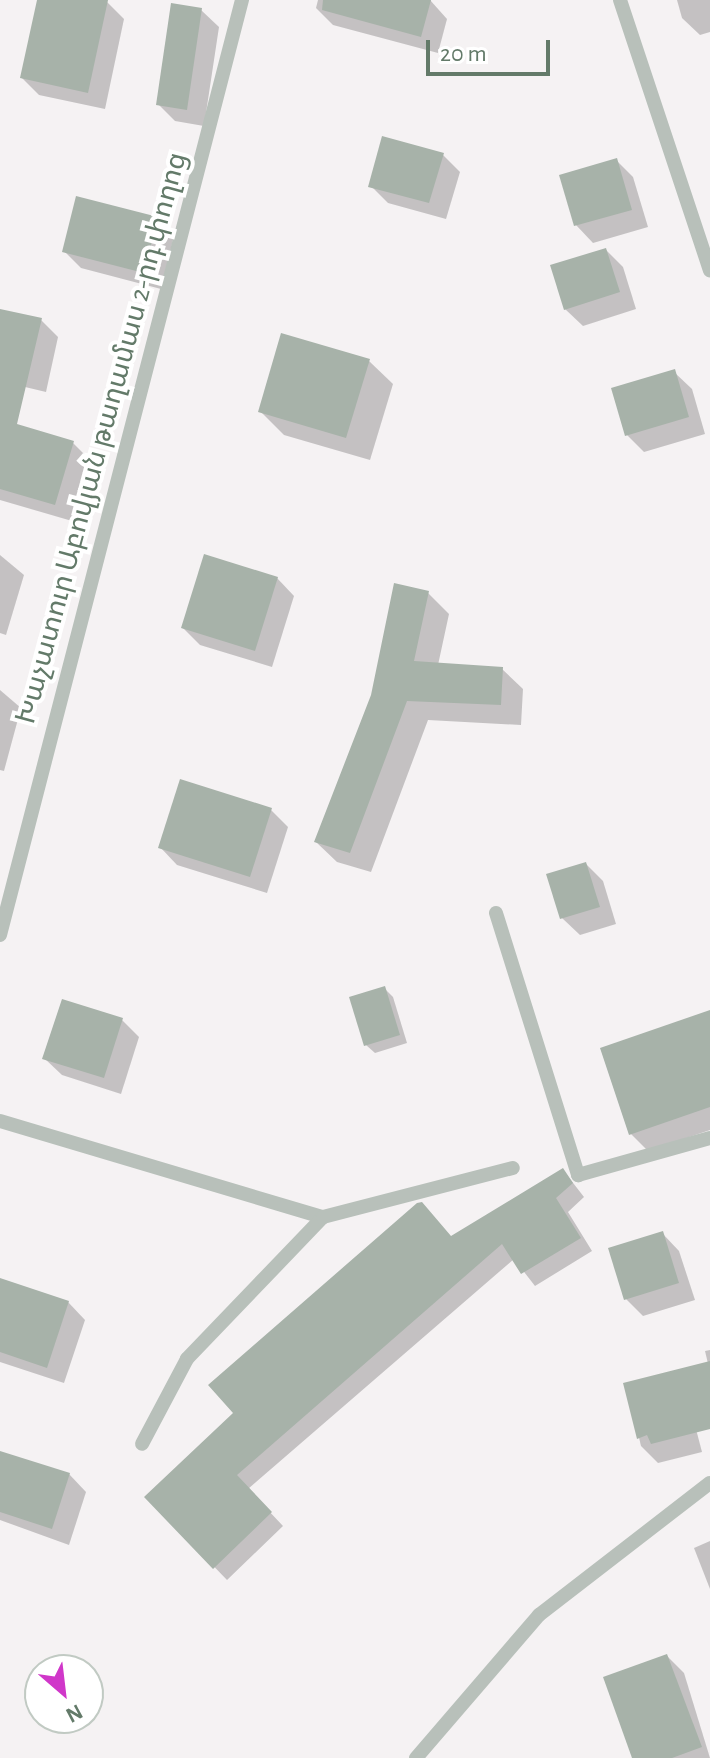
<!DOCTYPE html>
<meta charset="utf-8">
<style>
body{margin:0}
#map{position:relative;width:710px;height:1758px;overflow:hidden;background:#f5f2f3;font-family:"Alegreya Sans","Noto Sans Armenian",sans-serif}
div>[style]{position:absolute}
.shadow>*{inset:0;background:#0003}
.building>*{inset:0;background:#a7b2a9}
.minor>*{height:14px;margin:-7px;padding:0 7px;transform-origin:7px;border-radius:7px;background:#b8c0ba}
span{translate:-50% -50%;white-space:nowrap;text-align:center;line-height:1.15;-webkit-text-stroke:8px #fff;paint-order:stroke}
.street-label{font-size:28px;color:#637a69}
.north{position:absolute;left:24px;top:1654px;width:80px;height:80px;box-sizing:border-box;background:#fff;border:2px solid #c1cac3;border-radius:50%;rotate:152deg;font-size:22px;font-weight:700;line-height:32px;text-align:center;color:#637a69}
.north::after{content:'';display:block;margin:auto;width:28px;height:36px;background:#d037c9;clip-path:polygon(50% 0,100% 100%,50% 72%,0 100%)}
.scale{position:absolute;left:426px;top:40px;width:124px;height:36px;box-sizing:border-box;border:4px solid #637a69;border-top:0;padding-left:10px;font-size:24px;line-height:28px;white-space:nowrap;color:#637a69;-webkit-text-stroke:6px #fff;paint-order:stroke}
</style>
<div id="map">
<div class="shadow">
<i style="clip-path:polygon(39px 0,107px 2px,124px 19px,105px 109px,39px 95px,22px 78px)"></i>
<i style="clip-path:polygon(318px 0,430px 0,447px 19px,438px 53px,333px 25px,316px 8px)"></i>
<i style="clip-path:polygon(677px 0,710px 0,710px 32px,700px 35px,682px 18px)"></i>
<i style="clip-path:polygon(201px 10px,219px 27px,204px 126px,175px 121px,158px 104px)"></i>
<i style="clip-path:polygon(443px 155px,460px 172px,446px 219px,388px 203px,371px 186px)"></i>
<i style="clip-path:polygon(616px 160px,633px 177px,648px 227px,593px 243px,576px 225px)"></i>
<i style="clip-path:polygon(157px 219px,174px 236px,161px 289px,81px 268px,64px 251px)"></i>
<i style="clip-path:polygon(606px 250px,623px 267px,636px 309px,583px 326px,565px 309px)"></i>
<i style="clip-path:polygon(0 311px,41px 320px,58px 337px,46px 392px,0 381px)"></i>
<i style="clip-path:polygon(369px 361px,393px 384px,370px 460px,284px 435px,260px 411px)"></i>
<i style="clip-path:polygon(674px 372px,692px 389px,705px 434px,644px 452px,627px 435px)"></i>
<i style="clip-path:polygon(0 421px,73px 443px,90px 460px,72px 521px,0 500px)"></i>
<i style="clip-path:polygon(0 555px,24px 575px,6px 635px,0 633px)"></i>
<i style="clip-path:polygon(277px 578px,294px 596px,272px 667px,200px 645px,183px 628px)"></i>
<i style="clip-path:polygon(428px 593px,449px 614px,438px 665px,502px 669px,523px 689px,521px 725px,428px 720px,371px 872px,337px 862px,316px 842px)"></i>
<i style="clip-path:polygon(0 690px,21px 708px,4px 771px,0 770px)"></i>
<i style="clip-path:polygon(271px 810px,288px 827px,267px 893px,177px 865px,160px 847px)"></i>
<i style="clip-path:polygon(586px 864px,603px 881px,616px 924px,580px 935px,562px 918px)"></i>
<i style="clip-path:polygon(384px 988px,393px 997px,407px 1043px,375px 1053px,366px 1045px)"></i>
<i style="clip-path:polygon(710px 1012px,710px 1130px,648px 1151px,631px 1134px)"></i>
<i style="clip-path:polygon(122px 1020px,139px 1037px,121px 1094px,62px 1075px,44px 1058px)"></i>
<i style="clip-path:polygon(563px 1170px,584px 1197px,568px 1212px,592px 1251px,535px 1286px,514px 1259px,248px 1489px,283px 1526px,227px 1580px,147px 1497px,452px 1238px)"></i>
<i style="clip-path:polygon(662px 1233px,679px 1251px,695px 1300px,643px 1316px,626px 1299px)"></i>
<i style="clip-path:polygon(0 1280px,68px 1302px,85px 1320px,64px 1383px,0 1362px)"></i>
<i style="clip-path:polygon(710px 1350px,710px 1372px,705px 1351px)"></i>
<i style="clip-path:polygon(626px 1384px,686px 1391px,702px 1452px,658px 1463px,641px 1446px)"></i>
<i style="clip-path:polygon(0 1464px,69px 1474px,86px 1492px,69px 1545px,0 1520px)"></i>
<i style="clip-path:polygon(710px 1541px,710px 1589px,694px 1548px)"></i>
<i style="clip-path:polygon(667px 1656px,684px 1673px,710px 1758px,635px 1758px)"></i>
</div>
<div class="building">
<i style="clip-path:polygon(37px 0,108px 0,88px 93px,20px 78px)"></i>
<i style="clip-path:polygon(323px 0,431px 0,421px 37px,322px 10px)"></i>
<i style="clip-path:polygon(171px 3px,202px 8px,187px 110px,156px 105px)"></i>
<i style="clip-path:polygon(382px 136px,444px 153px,429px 203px,368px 187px)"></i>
<i style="clip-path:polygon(617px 158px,632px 210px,574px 226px,559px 175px)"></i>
<i style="clip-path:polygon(76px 196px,158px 217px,144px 273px,62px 252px)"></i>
<i style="clip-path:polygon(606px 248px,620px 292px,564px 310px,550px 265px)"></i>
<i style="clip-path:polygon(0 309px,42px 318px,17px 424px,74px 441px,55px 505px,0 489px)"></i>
<i style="clip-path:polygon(281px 333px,370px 359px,346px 438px,258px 412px)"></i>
<i style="clip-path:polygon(675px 369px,689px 417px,625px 436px,611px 388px)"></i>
<i style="clip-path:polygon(204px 554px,278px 577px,255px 651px,181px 628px)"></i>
<i style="clip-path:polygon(394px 583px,429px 591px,414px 661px,503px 667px,501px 705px,407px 701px,350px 853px,314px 842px,371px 695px)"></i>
<i style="clip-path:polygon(180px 779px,272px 808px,250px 877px,158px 848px)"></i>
<i style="clip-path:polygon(586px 862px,600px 907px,560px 919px,546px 874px)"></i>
<i style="clip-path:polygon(385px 986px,400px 1035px,364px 1046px,349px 997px)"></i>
<i style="clip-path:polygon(62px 999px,123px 1018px,104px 1078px,42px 1059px)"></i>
<i style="clip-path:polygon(710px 1010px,710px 1107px,629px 1135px,600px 1048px)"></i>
<i style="clip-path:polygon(563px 1168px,573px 1183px,556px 1198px,581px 1238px,521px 1274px,502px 1244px,237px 1475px,272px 1512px,213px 1569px,144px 1497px,233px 1413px,208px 1385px,417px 1203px,422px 1202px,451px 1236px)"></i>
<i style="clip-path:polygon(663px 1231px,679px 1283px,624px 1300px,608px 1248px)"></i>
<i style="clip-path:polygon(0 1278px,69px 1301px,47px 1368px,0 1352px)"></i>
<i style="clip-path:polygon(710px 1361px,710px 1429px,651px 1444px,647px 1435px,637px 1439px,623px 1383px)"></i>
<i style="clip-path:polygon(0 1451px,70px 1473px,52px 1529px,0 1512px)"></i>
<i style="clip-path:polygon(667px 1654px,702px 1747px,672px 1758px,632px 1758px,603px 1677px)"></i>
</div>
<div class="minor">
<i style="left:620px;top:0;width:285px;rotate:71.6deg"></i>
<i style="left:496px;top:913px;width:275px;rotate:72.6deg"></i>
<i style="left:578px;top:1175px;width:137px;rotate:-15.7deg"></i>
<i style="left:0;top:935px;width:966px;rotate:-75.49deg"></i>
<i style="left:0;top:1121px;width:337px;rotate:16.6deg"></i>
<i style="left:323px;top:1217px;width:197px;rotate:133.8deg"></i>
<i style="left:187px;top:1359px;width:96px;rotate:117.9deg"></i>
<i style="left:323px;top:1217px;width:196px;rotate:-14.5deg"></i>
<i style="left:416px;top:1758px;width:189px;rotate:-49.3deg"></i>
<i style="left:539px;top:1615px;width:216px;rotate:-37.7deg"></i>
</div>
<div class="street-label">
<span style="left:102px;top:438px;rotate:-75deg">Խաչատուր Աբովյան թաղամաս 2-րդ փողոց</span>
</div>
<div class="north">N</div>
<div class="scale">20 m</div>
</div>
